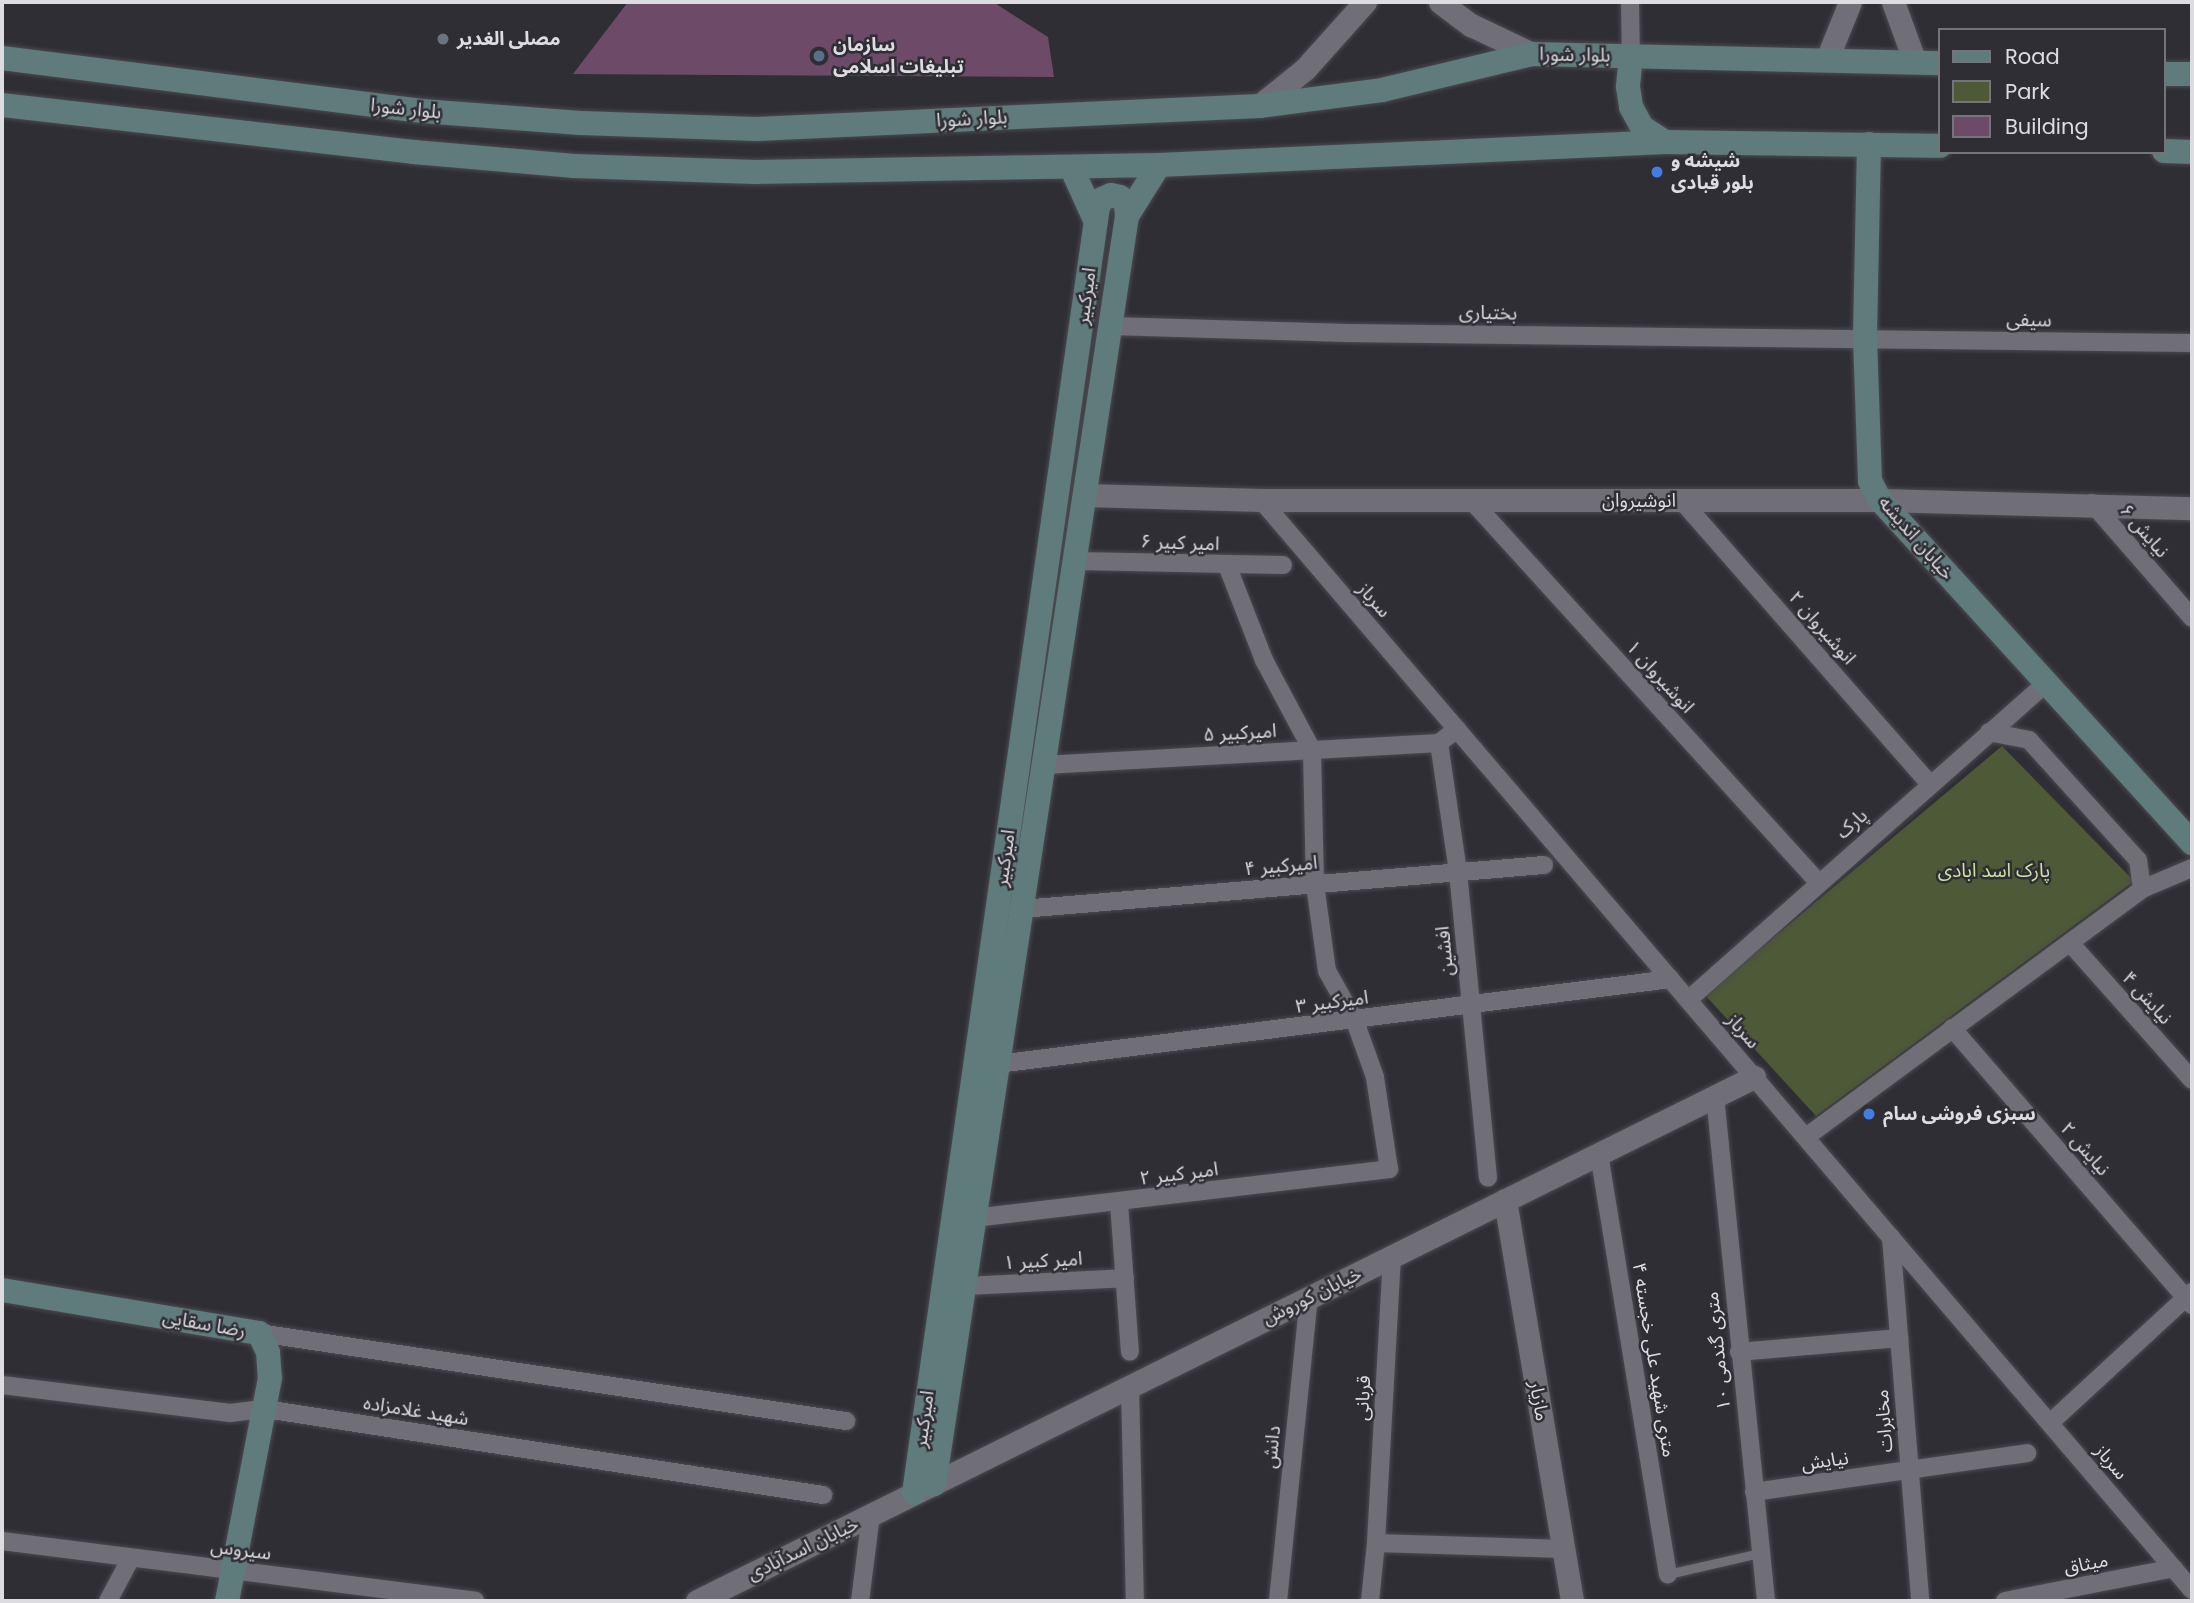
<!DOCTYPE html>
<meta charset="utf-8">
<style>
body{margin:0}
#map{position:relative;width:2194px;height:1603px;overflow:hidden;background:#2f2e35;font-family:Poppins,"Noto Sans Arabic",sans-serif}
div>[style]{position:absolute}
.green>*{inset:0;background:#4e5938}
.building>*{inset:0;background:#6d4a67}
.roads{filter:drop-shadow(0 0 2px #4a4a4f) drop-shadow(0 0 2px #4a4a4f)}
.service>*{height:9px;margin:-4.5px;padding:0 4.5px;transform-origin:4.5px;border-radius:4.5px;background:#706f77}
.minor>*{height:18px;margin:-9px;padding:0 9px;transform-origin:9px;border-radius:9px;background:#706f77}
.tertiary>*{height:23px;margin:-11.5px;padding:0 11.5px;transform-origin:11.5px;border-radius:11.5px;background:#706f77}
.secondary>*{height:24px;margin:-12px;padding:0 12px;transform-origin:12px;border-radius:12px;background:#607b7b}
.dots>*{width:19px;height:19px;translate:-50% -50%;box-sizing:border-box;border:4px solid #2f2e35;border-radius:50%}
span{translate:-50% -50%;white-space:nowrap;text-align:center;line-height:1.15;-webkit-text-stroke:5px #2f2e35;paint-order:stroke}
.poi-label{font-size:19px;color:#dddde1;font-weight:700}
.left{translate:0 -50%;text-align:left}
.street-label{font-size:19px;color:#dddde1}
.park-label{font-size:19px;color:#cee5a2}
.frame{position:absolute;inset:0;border:4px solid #dddde1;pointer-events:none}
.legend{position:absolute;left:1938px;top:28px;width:228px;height:126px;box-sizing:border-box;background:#2f2e35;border:2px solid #75747a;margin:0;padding:9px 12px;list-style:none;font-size:21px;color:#dddde1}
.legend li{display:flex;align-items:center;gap:14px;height:35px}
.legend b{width:35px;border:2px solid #75747a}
</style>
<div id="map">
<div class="green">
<i style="clip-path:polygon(2002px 746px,2134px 881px,1816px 1116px,1705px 995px)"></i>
</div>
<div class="building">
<i style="clip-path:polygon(628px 2px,993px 2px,1048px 37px,1054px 77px,573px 74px)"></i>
</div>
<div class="roads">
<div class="service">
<i style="left:1668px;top:1574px;width:94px;rotate:-12.9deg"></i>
</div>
<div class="minor">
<i style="left:1630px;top:2px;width:55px;rotate:89deg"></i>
<i style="left:1111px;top:326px;width:236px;rotate:1.7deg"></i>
<i style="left:1347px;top:333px;width:845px;rotate:0.68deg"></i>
<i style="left:1261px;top:500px;width:1433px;rotate:49.5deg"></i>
<i style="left:1471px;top:500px;width:517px;rotate:47.74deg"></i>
<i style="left:1682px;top:501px;width:376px;rotate:48.8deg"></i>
<i style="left:2092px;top:503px;width:152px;rotate:49deg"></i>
<i style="left:1076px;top:561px;width:207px;rotate:1.1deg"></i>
<i style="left:1457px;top:729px;width:23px;rotate:142deg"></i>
<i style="left:1439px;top:743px;width:130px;rotate:81.6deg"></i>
<i style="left:1458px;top:872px;width:307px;rotate:84.4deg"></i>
<i style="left:1989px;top:732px;width:41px;rotate:11.3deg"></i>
<i style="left:2029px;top:740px;width:162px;rotate:47.8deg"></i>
<i style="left:2138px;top:860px;width:29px;rotate:82deg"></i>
<i style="left:1044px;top:765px;width:396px;rotate:-3.2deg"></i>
<i style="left:1022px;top:909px;width:524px;rotate:-4.82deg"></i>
<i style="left:2071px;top:944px;width:182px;rotate:48.3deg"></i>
<i style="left:1688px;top:1000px;width:478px;rotate:-41.5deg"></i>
<i style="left:1952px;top:1028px;width:367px;rotate:49.1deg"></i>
<i style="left:998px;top:1064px;width:678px;rotate:-7.2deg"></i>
<i style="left:1715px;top:1096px;width:508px;rotate:84.23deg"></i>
<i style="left:1806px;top:1137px;width:418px;rotate:-36.4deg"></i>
<i style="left:2142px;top:889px;width:54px;rotate:-22.8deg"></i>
<i style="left:1599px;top:1154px;width:426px;rotate:80.7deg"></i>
<i style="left:1119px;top:1203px;width:149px;rotate:85.8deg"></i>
<i style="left:974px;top:1218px;width:418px;rotate:-6.7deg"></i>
<i style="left:1389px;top:1169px;width:93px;rotate:-98.7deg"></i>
<i style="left:1375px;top:1077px;width:59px;rotate:-109.7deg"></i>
<i style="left:1355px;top:1021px;width:57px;rotate:-119.2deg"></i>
<i style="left:1327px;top:971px;width:88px;rotate:-97.9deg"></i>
<i style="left:1315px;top:884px;width:134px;rotate:-91.3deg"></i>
<i style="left:1312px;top:750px;width:102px;rotate:-118.1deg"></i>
<i style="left:1264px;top:660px;width:102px;rotate:-111.3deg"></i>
<i style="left:1891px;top:1237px;width:365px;rotate:85.4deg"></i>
<i style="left:1392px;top:1256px;width:287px;rotate:93.2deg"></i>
<i style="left:1376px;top:1543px;width:188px;rotate:1.8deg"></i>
<i style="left:964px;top:1286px;width:161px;rotate:-2.8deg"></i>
<i style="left:259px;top:1333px;width:594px;rotate:8.53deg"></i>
<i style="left:1739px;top:1352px;width:161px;rotate:-5deg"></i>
<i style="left:2px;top:1385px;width:230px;rotate:7deg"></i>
<i style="left:230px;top:1413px;width:35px;rotate:-7deg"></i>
<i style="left:265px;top:1409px;width:565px;rotate:8.76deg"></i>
<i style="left:1130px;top:1386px;width:215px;rotate:88.7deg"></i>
<i style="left:2050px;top:1423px;width:193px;rotate:-42.7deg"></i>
<i style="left:1754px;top:1492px;width:276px;rotate:-8.1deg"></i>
<i style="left:2px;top:1541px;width:477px;rotate:7.2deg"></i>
<i style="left:108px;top:1601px;width:49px;rotate:-61.9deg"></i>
<i style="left:860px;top:1601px;width:87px;rotate:-82.7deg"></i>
<i style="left:1278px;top:1601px;width:305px;rotate:-84.2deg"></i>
<i style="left:1370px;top:1601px;width:58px;rotate:-84.1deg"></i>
<i style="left:2005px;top:1601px;width:172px;rotate:-11deg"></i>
</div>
<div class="tertiary">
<i style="left:1440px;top:2px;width:39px;rotate:37deg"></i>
<i style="left:1471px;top:25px;width:68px;rotate:25.4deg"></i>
<i style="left:1893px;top:2px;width:64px;rotate:69.9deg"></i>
<i style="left:1827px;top:59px;width:61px;rotate:-68deg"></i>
<i style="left:1259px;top:106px;width:59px;rotate:-38.8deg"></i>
<i style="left:1305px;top:69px;width:90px;rotate:-48.2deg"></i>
<i style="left:1085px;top:495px;width:176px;rotate:1.6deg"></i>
<i style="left:1261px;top:500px;width:619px"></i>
<i style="left:1880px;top:500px;width:312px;rotate:1.5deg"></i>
<i style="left:1505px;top:1200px;width:407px;rotate:80.5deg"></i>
<i style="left:697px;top:1601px;width:1180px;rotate:-26.37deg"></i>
</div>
<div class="secondary">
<i style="left:1631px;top:57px;width:30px;rotate:96deg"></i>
<i style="left:1628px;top:87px;width:20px;rotate:81deg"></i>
<i style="left:1631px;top:107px;width:23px;rotate:61deg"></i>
<i style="left:1642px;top:127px;width:27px;rotate:33deg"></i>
<i style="left:2px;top:58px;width:423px;rotate:7.2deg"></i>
<i style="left:422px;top:111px;width:159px;rotate:4.3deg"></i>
<i style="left:581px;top:123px;width:175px;rotate:2deg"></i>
<i style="left:756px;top:129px;width:504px;rotate:-2.62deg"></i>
<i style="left:1259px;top:106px;width:124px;rotate:-7.4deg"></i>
<i style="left:1382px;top:90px;width:154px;rotate:-13.5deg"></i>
<i style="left:1532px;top:54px;width:408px;rotate:1.3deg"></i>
<i style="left:2164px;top:74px;width:28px"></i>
<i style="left:2px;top:105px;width:415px;rotate:6.5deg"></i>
<i style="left:414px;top:152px;width:161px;rotate:5deg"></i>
<i style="left:574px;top:166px;width:181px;rotate:1.9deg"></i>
<i style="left:755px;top:172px;width:404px;rotate:-1deg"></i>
<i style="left:1159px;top:165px;width:507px;rotate:-2.6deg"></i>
<i style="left:1665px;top:142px;width:275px;rotate:0.8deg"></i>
<i style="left:1869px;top:144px;width:194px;rotate:91.2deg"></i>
<i style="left:1865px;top:338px;width:143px;rotate:88deg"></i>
<i style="left:1870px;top:481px;width:21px;rotate:62deg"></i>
<i style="left:1880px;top:500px;width:464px;rotate:47.7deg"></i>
<i style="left:2164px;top:151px;width:28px;rotate:2deg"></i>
<i style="left:1071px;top:167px;width:60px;rotate:65.6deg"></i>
<i style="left:1127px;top:216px;width:60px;rotate:-57.9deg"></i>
<i style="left:2px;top:1290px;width:261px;rotate:9.5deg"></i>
<i style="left:259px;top:1333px;width:21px;rotate:65deg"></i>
<i style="left:268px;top:1352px;width:26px;rotate:86deg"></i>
<i style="left:270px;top:1378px;width:227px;rotate:100.9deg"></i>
<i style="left:914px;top:1493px;width:1299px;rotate:-81.86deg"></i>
<i style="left:1098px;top:207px;width:9px;rotate:-63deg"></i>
<i style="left:1102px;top:199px;width:10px;rotate:-24deg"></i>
<i style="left:1111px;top:195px;width:9px;rotate:13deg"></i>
<i style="left:1120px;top:197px;width:8px;rotate:45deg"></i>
<i style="left:1126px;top:203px;width:13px;rotate:86deg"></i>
<i style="left:1127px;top:216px;width:1283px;rotate:98.65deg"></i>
</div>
</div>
<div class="dots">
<i style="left:443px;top:39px;background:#6b7280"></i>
<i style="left:819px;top:56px;background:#5c6f8a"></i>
<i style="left:1657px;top:172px;background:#3f7fe0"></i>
<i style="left:1869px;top:1114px;background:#3f7fe0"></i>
</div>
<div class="poi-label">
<span class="left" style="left:457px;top:39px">مصلی الغدیر</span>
<span class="left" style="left:833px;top:56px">سازمان<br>تبلیغات اسلامی</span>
<span class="left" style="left:1671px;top:172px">شیشه و<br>بلور قبادی</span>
<span class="left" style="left:1883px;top:1114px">سبزی فروشی سام</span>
</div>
<div class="street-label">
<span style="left:1575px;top:55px;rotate:1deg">بلوار شورا</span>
<span style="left:406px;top:109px;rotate:6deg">بلوار شورا</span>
<span style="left:972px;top:119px;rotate:-3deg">بلوار شورا</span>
<span style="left:1086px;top:296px;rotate:-82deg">امیرکبیر</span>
<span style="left:1488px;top:313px;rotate:1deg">بختیاری</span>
<span style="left:2029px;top:320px;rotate:1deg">سیفی</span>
<span style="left:1639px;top:501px">انوشیروان</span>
<span style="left:2144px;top:531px;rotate:49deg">نیایش ۶</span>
<span style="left:1916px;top:538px;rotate:49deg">خیابان اندیشه</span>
<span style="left:1180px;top:543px;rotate:2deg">امیر کبیر ۶</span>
<span style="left:1374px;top:600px;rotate:49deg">سرباز</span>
<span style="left:1822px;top:628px;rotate:49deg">انوشیروان ۲</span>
<span style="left:1660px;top:677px;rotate:48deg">انوشیروان ۱</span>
<span style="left:1240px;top:733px;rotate:-3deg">امیرکبیر ۵</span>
<span style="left:1852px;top:824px;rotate:-42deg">پارک</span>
<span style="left:1005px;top:858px;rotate:-82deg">امیرکبیر</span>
<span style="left:1281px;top:866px;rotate:-5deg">امیرکبیر ۴</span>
<span style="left:1445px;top:951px;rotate:-95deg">افشین</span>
<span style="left:2147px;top:998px;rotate:48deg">نیایش ۴</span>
<span style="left:1332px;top:1002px;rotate:-7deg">امیرکبیر ۳</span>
<span style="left:1743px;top:1031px;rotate:49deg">سرباز</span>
<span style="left:2085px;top:1149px;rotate:49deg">نیایش ۲</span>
<span style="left:1179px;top:1174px;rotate:-7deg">امیر کبیر ۲</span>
<span style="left:1043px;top:1261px;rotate:-3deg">امیر کبیر ۱</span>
<span style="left:1312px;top:1296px;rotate:-26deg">خیابان کوروش</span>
<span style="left:204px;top:1324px;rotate:10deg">رضا سقایی</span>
<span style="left:1718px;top:1351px;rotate:-96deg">۱۰ متری گندمی</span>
<span style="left:1654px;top:1360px;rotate:81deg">۴ متری شهید علی خجسته</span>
<span style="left:1363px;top:1398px;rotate:-87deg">قربانی</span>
<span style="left:1539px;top:1401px;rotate:80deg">مازیار</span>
<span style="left:416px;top:1411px;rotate:9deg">شهید غلامزاده</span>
<span style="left:924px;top:1419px;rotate:-82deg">امیرکبیر</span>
<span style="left:1884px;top:1421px;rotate:-94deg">مخابرات</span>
<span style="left:1272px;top:1447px;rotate:-84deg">دانش</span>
<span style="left:1825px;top:1461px;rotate:-8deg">نیایش</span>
<span style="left:2111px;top:1462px;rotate:50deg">سرباز</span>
<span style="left:803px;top:1549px;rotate:-26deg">خیابان اسدآبادی</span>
<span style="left:241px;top:1550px;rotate:7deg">سیروس</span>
<span style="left:2086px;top:1564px;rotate:-11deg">میثاق</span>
</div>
<div class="park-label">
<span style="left:1994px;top:871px">پارک اسد ابادی</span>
</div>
<div class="frame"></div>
<ul class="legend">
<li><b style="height:9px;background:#607b7b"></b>Road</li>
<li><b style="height:19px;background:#4e5938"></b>Park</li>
<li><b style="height:19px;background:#6d4a67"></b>Building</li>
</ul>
</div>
